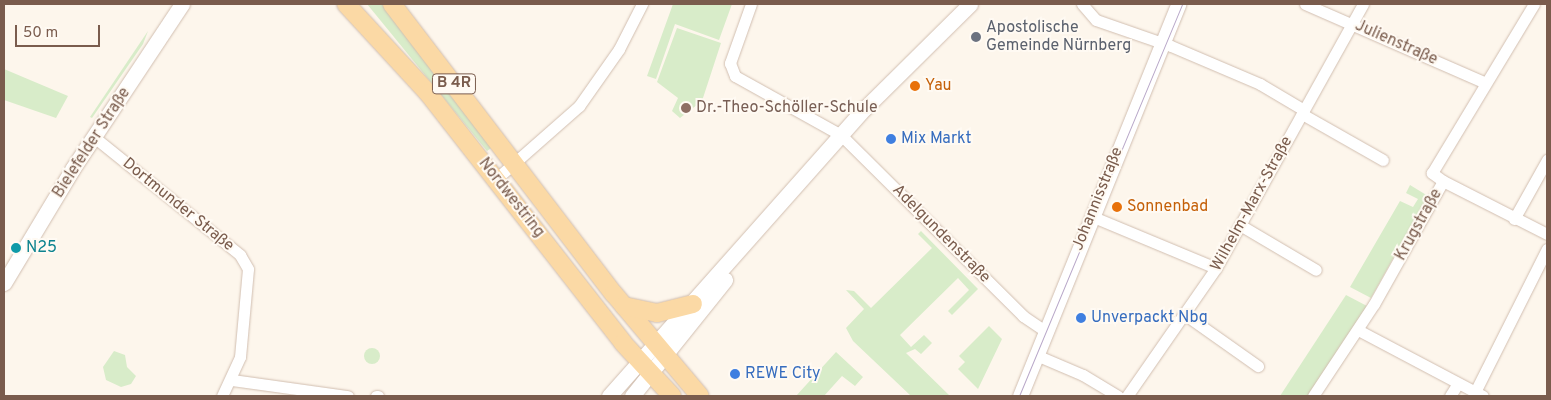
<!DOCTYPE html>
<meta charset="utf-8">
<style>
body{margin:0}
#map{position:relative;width:1551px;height:400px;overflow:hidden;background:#fdf6ec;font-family:Overpass,sans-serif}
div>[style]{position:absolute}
.green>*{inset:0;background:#d8ecc9}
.round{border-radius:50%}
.roads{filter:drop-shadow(0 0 1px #d1beb0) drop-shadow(0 0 1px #d1beb0)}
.street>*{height:11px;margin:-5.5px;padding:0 5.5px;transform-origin:5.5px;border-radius:5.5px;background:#fff}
.secondary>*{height:15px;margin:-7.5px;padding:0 7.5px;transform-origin:7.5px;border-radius:7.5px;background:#fff}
.primary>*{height:18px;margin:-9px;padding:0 9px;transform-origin:9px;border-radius:9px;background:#fbd9a5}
.tram>*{height:1px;margin:-0.5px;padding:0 0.5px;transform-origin:0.5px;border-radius:0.5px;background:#b9a8c9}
.dots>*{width:14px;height:14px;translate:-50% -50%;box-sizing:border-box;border:2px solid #fffaf3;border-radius:50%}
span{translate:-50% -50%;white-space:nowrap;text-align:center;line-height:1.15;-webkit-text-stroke:4px #fffaf3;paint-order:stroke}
.shield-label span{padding:1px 4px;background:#fffaf3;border:1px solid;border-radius:4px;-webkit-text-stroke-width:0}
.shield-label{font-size:15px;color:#7a5c4d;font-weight:700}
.worship-label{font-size:16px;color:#5b616d}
.left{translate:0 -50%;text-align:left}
.street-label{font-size:16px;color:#7a5c4d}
.food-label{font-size:16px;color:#c56008}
.education-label{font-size:16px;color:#785e54}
.shop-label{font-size:16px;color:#366cbe}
.culture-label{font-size:16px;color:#0d838f}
.frame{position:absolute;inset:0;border:5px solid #7a5c4d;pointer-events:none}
.scale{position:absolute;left:15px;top:25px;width:85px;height:22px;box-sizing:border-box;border:2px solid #7a5c4d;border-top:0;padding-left:6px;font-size:15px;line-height:18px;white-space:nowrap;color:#7a5c4d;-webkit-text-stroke:4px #fffaf3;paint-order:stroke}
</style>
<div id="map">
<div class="green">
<i style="clip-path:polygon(367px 4px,385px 4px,494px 146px,487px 151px)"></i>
<i style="clip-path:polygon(673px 4px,732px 4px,719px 40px,675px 24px,656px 79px,647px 76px)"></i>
<i style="clip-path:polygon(677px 28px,721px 43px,702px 101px,680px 118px,672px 111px,678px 98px,657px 82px)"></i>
<i style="clip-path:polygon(148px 31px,143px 44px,92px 118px,90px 117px)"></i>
<i style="clip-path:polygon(4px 69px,68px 96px,56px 118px,4px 100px)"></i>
<i style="clip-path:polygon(1410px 185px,1428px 196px,1371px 298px,1350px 287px,1400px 201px,1413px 207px,1418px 199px,1406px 193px)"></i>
<i style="clip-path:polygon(921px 231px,978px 289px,952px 315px,948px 311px,969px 290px,958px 278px,900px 335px,911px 347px,924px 335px,932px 343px,921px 354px,915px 349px,906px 353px,950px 396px,911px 396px,853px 341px,846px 328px,864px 309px,846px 290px,854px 291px,871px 308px,932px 248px,918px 234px)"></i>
<i style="clip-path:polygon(1346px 295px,1367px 306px,1308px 396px,1280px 396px)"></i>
<i style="clip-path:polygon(989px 326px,1002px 339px,978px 389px,958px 369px,965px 362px,959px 356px)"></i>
<i class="round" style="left:364px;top:348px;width:16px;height:16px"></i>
<i style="clip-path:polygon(114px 351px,125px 355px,127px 367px,136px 376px,131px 384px,121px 387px,106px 380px,103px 367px)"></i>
<i style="clip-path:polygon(836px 352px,863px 377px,855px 386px,842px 376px,824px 396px,796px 396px)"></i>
</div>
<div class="roads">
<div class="street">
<i style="left:751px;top:4px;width:63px;rotate:109.6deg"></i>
<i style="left:730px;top:63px;width:14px;rotate:69deg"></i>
<i style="left:735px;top:76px;width:121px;rotate:29.1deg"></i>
<i style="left:841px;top:135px;width:257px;rotate:44.8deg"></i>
<i style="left:1023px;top:316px;width:25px;rotate:34deg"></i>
<i style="left:1082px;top:4px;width:21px;rotate:49deg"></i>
<i style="left:1096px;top:20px;width:79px;rotate:19.1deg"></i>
<i style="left:1171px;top:46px;width:97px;rotate:23.1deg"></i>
<i style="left:1260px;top:84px;width:51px;rotate:30.6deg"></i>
<i style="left:1305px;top:4px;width:197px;rotate:23.6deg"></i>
<i style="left:1302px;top:114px;width:93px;rotate:29.6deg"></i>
<i style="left:94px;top:137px;width:188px;rotate:38.9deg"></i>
<i style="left:240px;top:255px;width:16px;rotate:60deg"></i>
<i style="left:248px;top:269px;width:88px;rotate:95.2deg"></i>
<i style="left:240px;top:357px;width:43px;rotate:114.8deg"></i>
<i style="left:496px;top:179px;width:111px;rotate:-41.3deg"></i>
<i style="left:579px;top:106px;width:70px;rotate:-54.9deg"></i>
<i style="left:619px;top:49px;width:51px;rotate:-62.9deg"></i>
<i style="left:1443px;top:181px;width:117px;rotate:27deg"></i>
<i style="left:1091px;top:216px;width:135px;rotate:22.6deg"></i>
<i style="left:1514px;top:219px;width:68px;rotate:-60.8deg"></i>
<i style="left:1240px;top:225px;width:88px;rotate:30.6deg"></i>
<i style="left:1187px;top:316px;width:87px;rotate:35.2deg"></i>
<i style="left:1358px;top:330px;width:141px;rotate:27.8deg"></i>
<i style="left:1036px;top:355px;width:51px;rotate:23.1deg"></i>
<i style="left:1083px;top:375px;width:41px;rotate:31deg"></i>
<i style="left:232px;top:380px;width:117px;rotate:7.9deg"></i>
<i style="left:1475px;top:392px;width:160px;rotate:-63.3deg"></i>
<i style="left:376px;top:396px;width:2px"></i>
<i style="left:1127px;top:396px;width:156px;rotate:-55.2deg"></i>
<i style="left:1216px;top:268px;width:302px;rotate:-60.9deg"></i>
<i style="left:1313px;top:396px;width:110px;rotate:-56.5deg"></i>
<i style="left:1374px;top:304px;width:141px;rotate:-60.7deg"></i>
<i style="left:1443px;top:181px;width:14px;rotate:-144deg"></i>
<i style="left:1432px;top:173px;width:197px;rotate:-58.9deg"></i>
<i style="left:1450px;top:396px;width:13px;rotate:-58deg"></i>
</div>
<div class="secondary">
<i style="left:4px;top:283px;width:134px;rotate:-59deg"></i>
<i style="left:73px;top:168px;width:197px;rotate:-56.4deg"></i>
<i style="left:609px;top:396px;width:385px;rotate:-48.4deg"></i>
<i style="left:865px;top:108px;width:148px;rotate:-44.7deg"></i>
<i style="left:632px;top:396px;width:149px;rotate:-51.3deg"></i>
<i style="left:1020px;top:396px;width:423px;rotate:-68deg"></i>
</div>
<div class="primary">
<i style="left:346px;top:4px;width:121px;rotate:47.3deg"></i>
<i style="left:428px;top:93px;width:317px;rotate:52deg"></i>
<i style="left:623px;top:343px;width:72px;rotate:47.2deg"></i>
<i style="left:392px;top:4px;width:365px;rotate:52.6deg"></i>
<i style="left:614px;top:294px;width:133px;rotate:49.9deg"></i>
<i style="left:624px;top:306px;width:34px;rotate:12deg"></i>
<i style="left:657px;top:313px;width:37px;rotate:-14deg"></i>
</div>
</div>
<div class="tram">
<i style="left:1019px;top:396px;width:425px;rotate:-67.4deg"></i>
</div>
<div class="dots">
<i style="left:976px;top:37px;background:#6b7280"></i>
<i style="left:915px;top:86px;background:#e8710a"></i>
<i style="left:686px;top:108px;background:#8d6e63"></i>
<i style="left:891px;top:139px;background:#3f7fe0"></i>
<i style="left:1117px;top:207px;background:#e8710a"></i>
<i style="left:16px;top:248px;background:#0f9aa8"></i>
<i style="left:1081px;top:318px;background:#3f7fe0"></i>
<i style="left:735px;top:374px;background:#3f7fe0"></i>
</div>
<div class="shield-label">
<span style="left:454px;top:84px">B 4R</span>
</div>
<div class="worship-label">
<span class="left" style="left:986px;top:37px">Apostolische<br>Gemeinde Nürnberg</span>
</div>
<div class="street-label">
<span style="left:1396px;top:43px;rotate:24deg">Julienstraße</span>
<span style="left:92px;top:143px;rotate:-57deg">Bielefelder Straße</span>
<span style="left:511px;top:198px;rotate:52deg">Nordwestring</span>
<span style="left:1098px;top:199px;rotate:-68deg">Johannisstraße</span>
<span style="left:1252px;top:204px;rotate:-61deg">Wilhelm-Marx-Straße</span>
<span style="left:178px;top:205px;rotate:39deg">Dortmunder Straße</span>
<span style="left:1419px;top:225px;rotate:-61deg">Krugstraße</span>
<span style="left:941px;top:234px;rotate:45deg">Adelgundenstraße</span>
</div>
<div class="food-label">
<span class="left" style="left:925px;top:86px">Yau</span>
<span class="left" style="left:1127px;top:207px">Sonnenbad</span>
</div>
<div class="education-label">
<span class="left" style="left:696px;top:108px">Dr.-Theo-Schöller-Schule</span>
</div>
<div class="shop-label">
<span class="left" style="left:901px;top:139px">Mix Markt</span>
<span class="left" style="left:1091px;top:318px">Unverpackt Nbg</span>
<span class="left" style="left:745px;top:374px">REWE City</span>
</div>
<div class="culture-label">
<span class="left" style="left:26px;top:248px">N25</span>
</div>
<div class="frame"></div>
<div class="scale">50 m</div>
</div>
